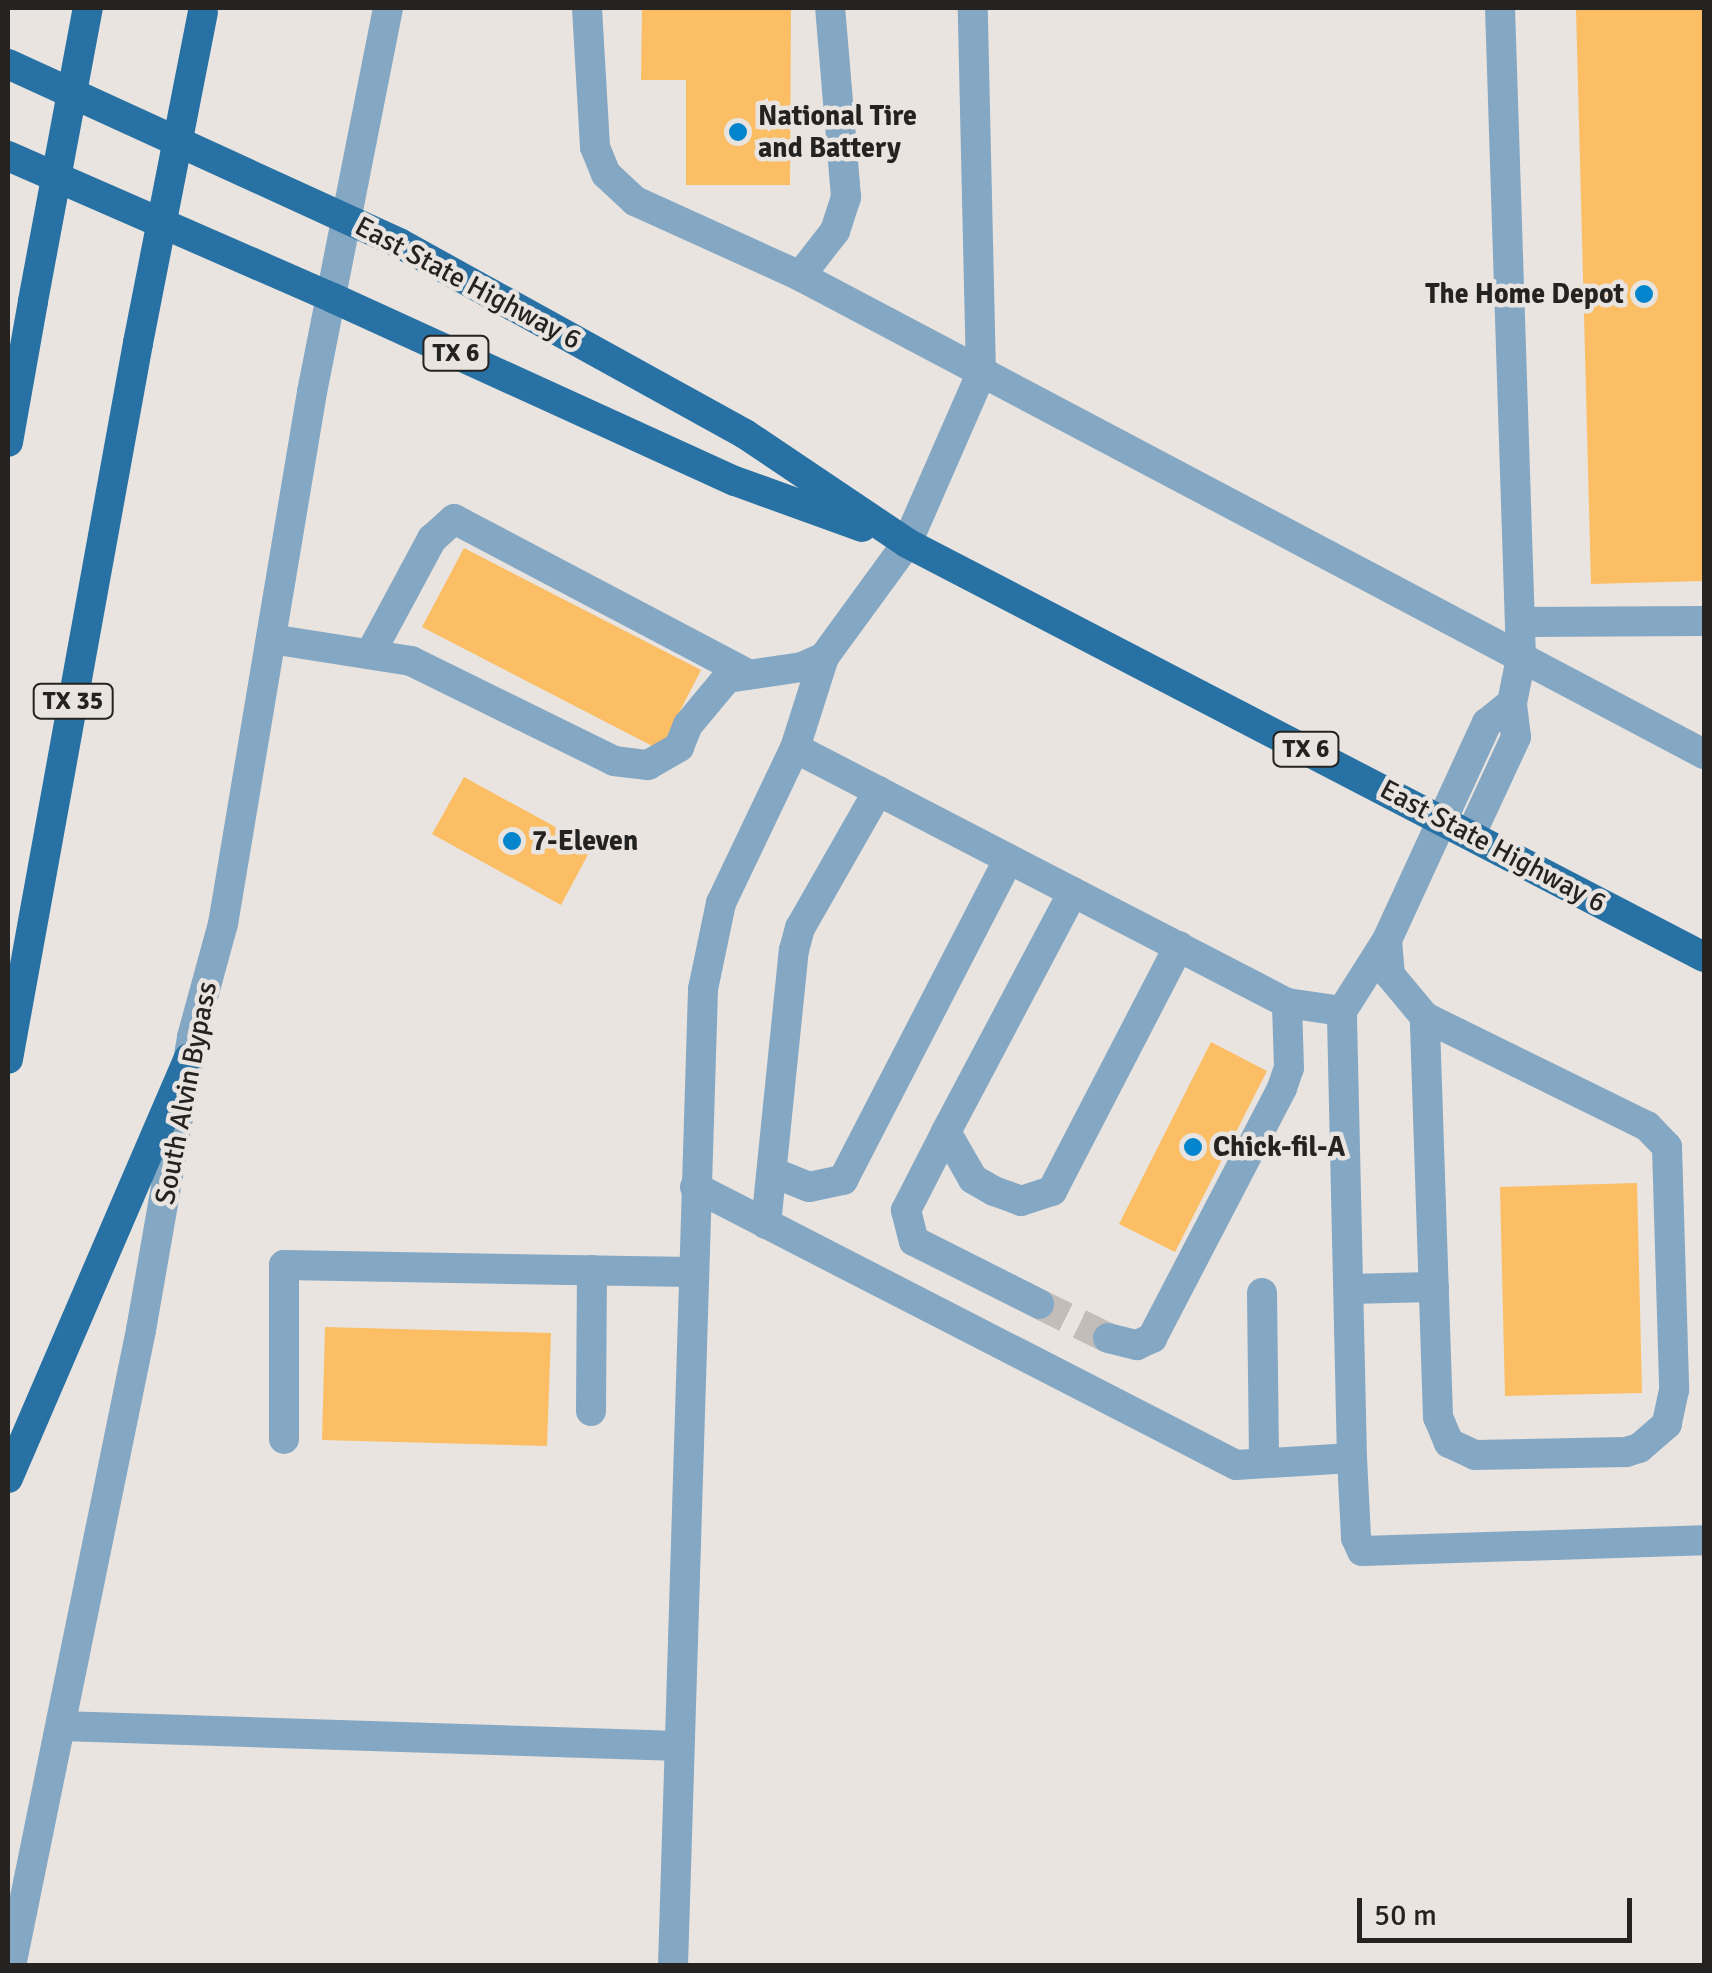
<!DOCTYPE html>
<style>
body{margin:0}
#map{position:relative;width:1712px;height:1973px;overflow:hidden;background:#e9e4df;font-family:Signika,sans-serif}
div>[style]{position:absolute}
.building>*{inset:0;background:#fbbe65}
.minor-tunnel>*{height:30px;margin-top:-15px;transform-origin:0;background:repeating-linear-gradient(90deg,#c2bdb9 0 30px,transparent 0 45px)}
.minor>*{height:30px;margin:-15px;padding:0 15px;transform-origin:15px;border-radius:15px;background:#84a7c4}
.major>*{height:30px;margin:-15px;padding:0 15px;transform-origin:15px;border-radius:15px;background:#2771a5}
.major-bridge>*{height:30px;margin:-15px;padding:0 15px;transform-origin:15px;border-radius:15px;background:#2771a5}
.dots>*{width:28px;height:28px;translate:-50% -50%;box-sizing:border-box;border:5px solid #e9e4df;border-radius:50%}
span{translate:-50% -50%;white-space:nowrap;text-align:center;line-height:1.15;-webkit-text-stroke:9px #e9e4df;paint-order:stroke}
.shield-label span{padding:2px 8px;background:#e9e4df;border:2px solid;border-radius:8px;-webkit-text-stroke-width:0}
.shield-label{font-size:25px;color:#252321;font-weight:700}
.poi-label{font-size:28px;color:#252321;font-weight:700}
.left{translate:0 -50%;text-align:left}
.right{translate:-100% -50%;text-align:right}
.street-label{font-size:28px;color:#252321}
.frame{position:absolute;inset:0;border:10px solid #252321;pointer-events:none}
.scale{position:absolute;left:1357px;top:1898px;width:275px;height:45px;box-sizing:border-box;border:5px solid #252321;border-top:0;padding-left:12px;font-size:30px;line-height:35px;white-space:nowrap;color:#252321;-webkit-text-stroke:8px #e9e4df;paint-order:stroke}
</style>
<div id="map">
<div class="building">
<i style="clip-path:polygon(642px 8px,791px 8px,790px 185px,686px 185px,686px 80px,641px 80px)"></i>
<i style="clip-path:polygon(1576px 8px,1704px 8px,1704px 581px,1591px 584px)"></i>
<i style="clip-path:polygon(464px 548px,701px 670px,660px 750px,422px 627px)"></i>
<i style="clip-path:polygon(464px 777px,592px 847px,561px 905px,432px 834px)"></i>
<i style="clip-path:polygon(1211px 1042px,1267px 1071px,1175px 1252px,1119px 1224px)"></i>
<i style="clip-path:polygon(1637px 1183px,1642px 1393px,1505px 1396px,1500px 1187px)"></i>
<i style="clip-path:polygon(325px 1327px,551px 1333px,547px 1446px,322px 1440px)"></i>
</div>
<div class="minor-tunnel">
<i style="left:1039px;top:1304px;width:77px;rotate:26.2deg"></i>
</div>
<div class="minor">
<i style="left:587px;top:8px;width:139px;rotate:86.7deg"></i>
<i style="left:595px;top:147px;width:29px;rotate:68deg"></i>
<i style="left:606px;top:174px;width:40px;rotate:43deg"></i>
<i style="left:635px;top:201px;width:181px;rotate:24.4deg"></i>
<i style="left:800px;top:276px;width:1023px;rotate:27.87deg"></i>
<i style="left:800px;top:276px;width:57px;rotate:-52.1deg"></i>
<i style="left:835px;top:231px;width:36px;rotate:-72deg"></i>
<i style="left:846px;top:197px;width:190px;rotate:-94.8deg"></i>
<i style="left:1520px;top:622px;width:184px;rotate:-0.3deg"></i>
<i style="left:271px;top:639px;width:142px;rotate:8.9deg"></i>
<i style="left:411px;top:661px;width:226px;rotate:26.2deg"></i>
<i style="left:614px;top:761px;width:34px;rotate:7deg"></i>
<i style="left:648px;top:765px;width:36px;rotate:-30deg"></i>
<i style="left:679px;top:747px;width:24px;rotate:-68deg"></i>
<i style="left:688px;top:725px;width:61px;rotate:-50.3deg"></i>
<i style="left:727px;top:678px;width:76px;rotate:-8.3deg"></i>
<i style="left:802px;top:667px;width:24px;rotate:-24deg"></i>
<i style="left:824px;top:657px;width:141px;rotate:-53.9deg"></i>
<i style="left:907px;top:543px;width:184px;rotate:-66.4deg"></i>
<i style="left:981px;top:374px;width:366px;rotate:-91.3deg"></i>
<i style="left:370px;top:654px;width:131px;rotate:-61.7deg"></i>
<i style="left:432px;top:539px;width:30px;rotate:-42deg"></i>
<i style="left:454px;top:519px;width:330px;rotate:27.8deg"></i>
<i style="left:795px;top:748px;width:554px;rotate:27.4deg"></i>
<i style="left:1287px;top:1003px;width:56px;rotate:8.3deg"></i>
<i style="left:1471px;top:834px;width:107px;rotate:-65.1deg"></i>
<i style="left:1516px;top:737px;width:34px;rotate:-97deg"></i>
<i style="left:1512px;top:703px;width:46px;rotate:-78.7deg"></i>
<i style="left:1521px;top:658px;width:650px;rotate:-91.85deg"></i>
<i style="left:1073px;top:892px;width:272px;rotate:117.9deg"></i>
<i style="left:946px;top:1132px;width:54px;rotate:60.1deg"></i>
<i style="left:973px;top:1179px;width:24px;rotate:30deg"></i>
<i style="left:994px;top:1191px;width:29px;rotate:20deg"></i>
<i style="left:1021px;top:1201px;width:33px;rotate:-18deg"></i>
<i style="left:1052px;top:1191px;width:276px;rotate:-62.6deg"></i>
<i style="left:1425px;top:1017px;width:247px;rotate:26.2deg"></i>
<i style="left:1647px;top:1126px;width:29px;rotate:46deg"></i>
<i style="left:1667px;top:1147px;width:243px;rotate:88.3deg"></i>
<i style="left:1674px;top:1390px;width:35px;rotate:102deg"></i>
<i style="left:1667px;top:1424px;width:37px;rotate:139deg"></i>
<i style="left:1639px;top:1448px;width:14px;rotate:163deg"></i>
<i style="left:1626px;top:1452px;width:151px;rotate:178.9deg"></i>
<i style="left:1475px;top:1455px;width:29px;rotate:-155deg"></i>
<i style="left:1449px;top:1443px;width:28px;rotate:-113deg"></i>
<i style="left:1438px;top:1417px;width:400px;rotate:-91.9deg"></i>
<i style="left:1425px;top:1017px;width:55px;rotate:-129.8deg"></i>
<i style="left:1390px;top:975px;width:35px;rotate:-95deg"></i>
<i style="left:1387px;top:940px;width:239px;rotate:-65.3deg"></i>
<i style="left:1487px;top:723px;width:32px;rotate:-39deg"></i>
<i style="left:946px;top:1132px;width:88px;rotate:117.1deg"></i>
<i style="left:906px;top:1210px;width:32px;rotate:76deg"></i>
<i style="left:914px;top:1241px;width:140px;rotate:26.7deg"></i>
<i style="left:772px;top:1172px;width:40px;rotate:22deg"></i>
<i style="left:809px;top:1187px;width:35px;rotate:-12deg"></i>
<i style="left:843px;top:1180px;width:361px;rotate:-62.7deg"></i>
<i style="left:695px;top:1187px;width:608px;rotate:27.2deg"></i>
<i style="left:1236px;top:1465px;width:116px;rotate:-3.5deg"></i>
<i style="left:1352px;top:1458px;width:447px;rotate:-91.3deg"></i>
<i style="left:1342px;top:1011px;width:84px;rotate:-57.6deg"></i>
<i style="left:766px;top:1224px;width:275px;rotate:-84.2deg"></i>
<i style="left:794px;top:950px;width:23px;rotate:-75deg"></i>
<i style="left:800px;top:928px;width:158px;rotate:-60.3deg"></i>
<i style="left:1349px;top:1289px;width:85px;rotate:-1.3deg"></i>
<i style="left:1262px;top:1293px;width:170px;rotate:89.3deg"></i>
<i style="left:1108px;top:1338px;width:30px;rotate:14deg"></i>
<i style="left:1137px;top:1345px;width:17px;rotate:-25deg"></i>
<i style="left:1152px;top:1338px;width:282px;rotate:-62.5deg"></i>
<i style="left:1282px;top:1088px;width:21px;rotate:-71deg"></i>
<i style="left:1289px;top:1068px;width:65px;rotate:-91.8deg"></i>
<i style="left:591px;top:1411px;width:141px;rotate:-89.6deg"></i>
<i style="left:284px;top:1439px;width:174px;rotate:-90deg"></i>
<i style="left:284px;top:1265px;width:408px;rotate:1deg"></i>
<i style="left:1352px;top:1458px;width:80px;rotate:87.1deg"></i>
<i style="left:1356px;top:1538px;width:14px;rotate:65deg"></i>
<i style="left:1362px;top:1551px;width:342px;rotate:-1.8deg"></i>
<i style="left:61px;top:1726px;width:618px;rotate:1.85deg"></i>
<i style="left:11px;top:1966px;width:649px;rotate:-78.45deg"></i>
<i style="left:141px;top:1330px;width:297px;rotate:-80.1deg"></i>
<i style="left:192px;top:1037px;width:117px;rotate:-74.7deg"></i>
<i style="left:223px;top:924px;width:539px;rotate:-80.5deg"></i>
<i style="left:312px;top:392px;width:391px;rotate:-78.8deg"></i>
<i style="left:673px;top:1966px;width:977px;rotate:-88.24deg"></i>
<i style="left:703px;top:989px;width:88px;rotate:-78.2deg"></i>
<i style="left:721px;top:903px;width:172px;rotate:-64.5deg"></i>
<i style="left:795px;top:748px;width:96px;rotate:-72.3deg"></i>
</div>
<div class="major">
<i style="left:8px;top:64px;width:430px;rotate:24.6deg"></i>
<i style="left:399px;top:243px;width:395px;rotate:28.9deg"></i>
<i style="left:745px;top:434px;width:195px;rotate:33.9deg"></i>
<i style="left:907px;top:543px;width:898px;rotate:27.45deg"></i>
<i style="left:8px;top:156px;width:355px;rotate:23.6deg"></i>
<i style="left:333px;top:298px;width:442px;rotate:24.5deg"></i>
<i style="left:735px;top:481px;width:135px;rotate:19.9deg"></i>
<i style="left:8px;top:442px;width:143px;rotate:-79.9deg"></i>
<i style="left:8px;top:1059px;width:728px;rotate:-79.71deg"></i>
<i style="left:8px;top:1478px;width:457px;rotate:-66.7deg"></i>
</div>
<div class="major-bridge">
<i style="left:33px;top:301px;width:298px;rotate:-79.4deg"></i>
<i style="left:138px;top:343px;width:337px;rotate:-78.9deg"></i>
</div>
<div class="dots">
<i style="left:738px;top:132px;background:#0285cd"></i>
<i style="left:1644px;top:294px;background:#0285cd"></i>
<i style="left:512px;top:841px;background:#0285cd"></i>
<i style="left:1193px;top:1147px;background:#0285cd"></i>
</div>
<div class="shield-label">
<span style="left:456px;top:353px">TX 6</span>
<span style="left:73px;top:701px">TX 35</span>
<span style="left:1306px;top:749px">TX 6</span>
</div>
<div class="poi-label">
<span class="left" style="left:758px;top:132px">National Tire<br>and Battery</span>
<span class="right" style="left:1624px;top:294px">The Home Depot</span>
<span class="left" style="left:532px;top:841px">7-Eleven</span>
<span class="left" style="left:1213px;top:1147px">Chick-fil-A</span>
</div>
<div class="street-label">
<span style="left:468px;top:283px;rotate:28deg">East State Highway 6</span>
<span style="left:1493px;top:846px;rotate:28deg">East State Highway 6</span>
<span style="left:186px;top:1093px;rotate:-79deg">South Alvin Bypass</span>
</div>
<div class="frame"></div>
<div class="scale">50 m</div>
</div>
